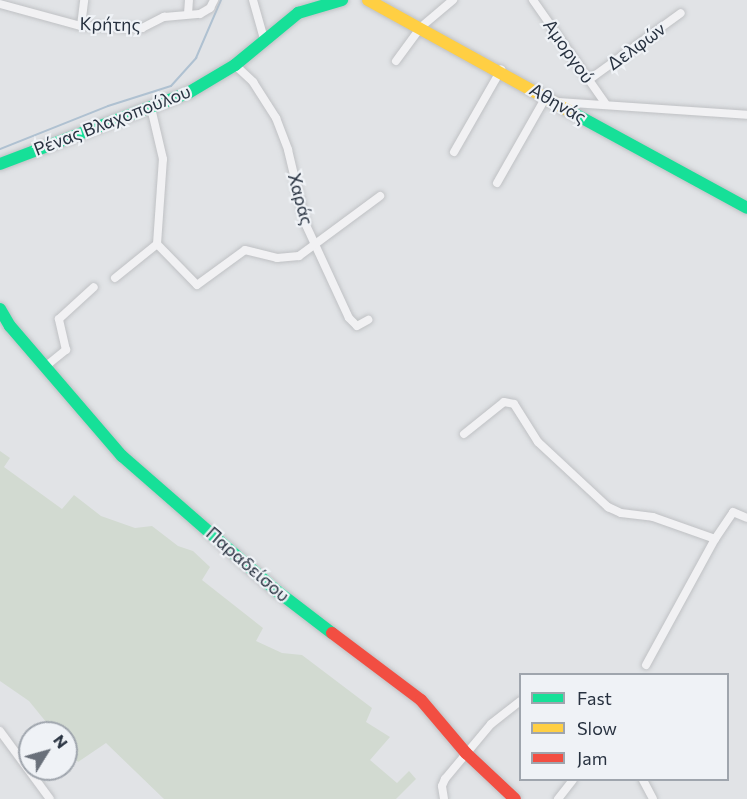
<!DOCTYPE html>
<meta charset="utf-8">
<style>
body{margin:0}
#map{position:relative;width:747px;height:799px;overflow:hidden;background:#e1e3e6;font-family:Commissioner,sans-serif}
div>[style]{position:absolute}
.green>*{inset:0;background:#d2dad1}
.stream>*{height:2px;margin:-1px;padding:0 1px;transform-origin:1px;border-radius:1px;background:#afc1d1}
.roads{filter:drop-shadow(0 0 2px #bfc1c4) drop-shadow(0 0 2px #bfc1c4)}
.street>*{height:8px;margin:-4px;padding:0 4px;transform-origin:4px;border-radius:4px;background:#f1f1f3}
.fast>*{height:12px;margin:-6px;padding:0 6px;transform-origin:6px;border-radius:6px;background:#16e098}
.slow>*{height:12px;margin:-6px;padding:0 6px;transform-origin:6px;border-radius:6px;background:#ffcf43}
.jam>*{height:12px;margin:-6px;padding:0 6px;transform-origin:6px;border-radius:6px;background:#f24e42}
span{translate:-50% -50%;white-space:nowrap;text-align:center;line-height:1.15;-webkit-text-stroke:4.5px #eff2f6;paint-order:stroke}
.street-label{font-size:18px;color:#283240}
.legend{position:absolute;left:519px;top:673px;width:210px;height:108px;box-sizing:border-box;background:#eff2f6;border:2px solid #9fa5ad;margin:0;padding:8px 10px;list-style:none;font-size:18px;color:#283240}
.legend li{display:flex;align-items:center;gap:12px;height:30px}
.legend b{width:30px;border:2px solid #9fa5ad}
.north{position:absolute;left:18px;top:721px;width:60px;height:60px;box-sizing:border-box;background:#eff2f6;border:2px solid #9fa5ad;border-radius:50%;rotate:53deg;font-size:16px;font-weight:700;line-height:24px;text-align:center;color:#283240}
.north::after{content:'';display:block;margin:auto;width:21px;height:27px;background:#69707a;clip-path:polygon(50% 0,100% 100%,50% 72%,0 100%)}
</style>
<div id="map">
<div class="green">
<i style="clip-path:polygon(0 451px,10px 458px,4px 467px,62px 509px,74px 495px,101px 516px,135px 528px,152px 526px,178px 546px,193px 551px,210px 567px,202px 580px,263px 628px,256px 641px,282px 653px,302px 655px,372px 708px,366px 722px,390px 737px,370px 760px,397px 783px,409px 771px,416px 779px,396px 799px,164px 799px,106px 743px,78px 762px,66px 747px,66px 733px,55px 733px,29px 701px,0 681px)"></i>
</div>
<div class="stream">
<i style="left:0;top:149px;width:116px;rotate:-21.7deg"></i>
<i style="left:108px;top:106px;width:66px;rotate:-17.6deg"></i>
<i style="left:171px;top:86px;width:38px;rotate:-48deg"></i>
<i style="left:196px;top:58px;width:63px;rotate:-66.7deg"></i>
</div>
<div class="roads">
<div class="street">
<i style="left:253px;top:0;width:41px;rotate:74.2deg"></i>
<i style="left:533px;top:0;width:126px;rotate:55deg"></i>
<i style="left:0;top:4px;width:84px;rotate:15.2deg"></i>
<i style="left:81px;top:26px;width:61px;rotate:1.9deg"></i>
<i style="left:142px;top:28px;width:25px;rotate:-27deg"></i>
<i style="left:164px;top:17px;width:36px;rotate:-5deg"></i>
<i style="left:200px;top:14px;width:12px;rotate:-31deg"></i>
<i style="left:210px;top:8px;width:9px;rotate:-63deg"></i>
<i style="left:188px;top:14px;width:14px;rotate:-86deg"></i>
<i style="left:81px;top:26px;width:26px;rotate:-83deg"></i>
<i style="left:396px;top:61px;width:42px;rotate:-53.7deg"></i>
<i style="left:421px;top:27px;width:42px;rotate:-40.2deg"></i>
<i style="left:235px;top:65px;width:25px;rotate:43deg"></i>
<i style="left:253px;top:82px;width:43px;rotate:57.4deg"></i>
<i style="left:276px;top:118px;width:34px;rotate:69deg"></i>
<i style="left:288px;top:150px;width:77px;rotate:76.5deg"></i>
<i style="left:306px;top:225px;width:102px;rotate:65.2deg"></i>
<i style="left:349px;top:318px;width:11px;rotate:45deg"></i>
<i style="left:357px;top:326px;width:13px;rotate:-29deg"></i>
<i style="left:590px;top:79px;width:112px;rotate:-36deg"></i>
<i style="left:558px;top:102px;width:189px;rotate:3.9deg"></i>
<i style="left:454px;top:152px;width:95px;rotate:-60.2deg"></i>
<i style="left:497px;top:183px;width:101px;rotate:-60.4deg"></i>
<i style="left:157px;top:244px;width:57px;rotate:45.7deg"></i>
<i style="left:197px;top:285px;width:59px;rotate:-36.1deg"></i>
<i style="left:245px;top:250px;width:33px;rotate:14deg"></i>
<i style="left:277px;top:258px;width:22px;rotate:-5deg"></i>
<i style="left:299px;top:256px;width:101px;rotate:-36.5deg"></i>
<i style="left:115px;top:278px;width:54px;rotate:-39deg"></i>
<i style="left:157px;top:244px;width:85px;rotate:-86deg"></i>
<i style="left:163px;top:159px;width:52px;rotate:-103.2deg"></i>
<i style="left:46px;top:366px;width:26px;rotate:-39deg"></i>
<i style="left:66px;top:350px;width:32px;rotate:-103deg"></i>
<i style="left:59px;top:319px;width:47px;rotate:-42.4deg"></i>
<i style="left:464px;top:434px;width:51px;rotate:-38.7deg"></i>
<i style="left:504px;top:402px;width:10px;rotate:11deg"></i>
<i style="left:514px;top:404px;width:45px;rotate:57.7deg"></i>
<i style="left:538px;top:442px;width:96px;rotate:42.9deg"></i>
<i style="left:608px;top:507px;width:14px;rotate:25deg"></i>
<i style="left:621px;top:513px;width:32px;rotate:7deg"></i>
<i style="left:653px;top:517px;width:66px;rotate:19.5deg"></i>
<i style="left:715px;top:539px;width:32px;rotate:-56deg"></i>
<i style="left:733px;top:512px;width:15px;rotate:23deg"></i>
<i style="left:646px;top:665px;width:144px;rotate:-61.3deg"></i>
<i style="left:0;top:731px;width:84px;rotate:53.7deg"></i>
<i style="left:643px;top:780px;width:21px;rotate:62deg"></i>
<i style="left:444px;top:799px;width:13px;rotate:-99deg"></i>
<i style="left:442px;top:786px;width:8px;rotate:-67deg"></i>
<i style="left:445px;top:779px;width:72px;rotate:-50.1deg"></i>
<i style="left:491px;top:724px;width:37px;rotate:-38deg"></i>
<i style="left:558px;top:799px;width:24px;rotate:-52deg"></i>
</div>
<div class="fast">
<i style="left:573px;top:113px;width:198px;rotate:28.6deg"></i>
<i style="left:0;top:164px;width:201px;rotate:-20.7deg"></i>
<i style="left:188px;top:93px;width:55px;rotate:-30.8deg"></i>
<i style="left:235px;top:65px;width:82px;rotate:-39.5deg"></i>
<i style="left:298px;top:13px;width:46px;rotate:-16.5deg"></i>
<i style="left:0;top:309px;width:20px;rotate:60deg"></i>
<i style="left:10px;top:326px;width:172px;rotate:49.3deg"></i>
<i style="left:122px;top:456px;width:206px;rotate:41.1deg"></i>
<i style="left:277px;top:591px;width:69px;rotate:37.4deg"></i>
</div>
<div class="slow">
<i style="left:368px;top:0;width:234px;rotate:28.9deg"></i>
</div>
<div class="jam">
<i style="left:332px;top:633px;width:111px;rotate:37deg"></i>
<i style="left:421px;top:700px;width:70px;rotate:49.7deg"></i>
<i style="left:466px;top:753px;width:67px;rotate:43.2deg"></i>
</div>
</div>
<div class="street-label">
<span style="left:110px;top:24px;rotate:1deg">Κρήτης</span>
<span style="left:636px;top:46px;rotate:-36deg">Δελφών</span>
<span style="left:569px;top:51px;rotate:55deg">Αμοργού</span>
<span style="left:558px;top:103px;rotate:30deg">Αθηνάς</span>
<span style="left:112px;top:120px;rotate:-21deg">Ρένας Βλαχοπούλου</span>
<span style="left:301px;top:199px;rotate:75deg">Χαράς</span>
<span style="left:248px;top:564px;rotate:41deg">Παραδείσου</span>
</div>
<ul class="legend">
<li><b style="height:8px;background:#16e098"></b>Fast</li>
<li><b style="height:8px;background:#ffcf43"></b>Slow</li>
<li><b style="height:8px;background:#f24e42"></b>Jam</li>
</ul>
<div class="north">N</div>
</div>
